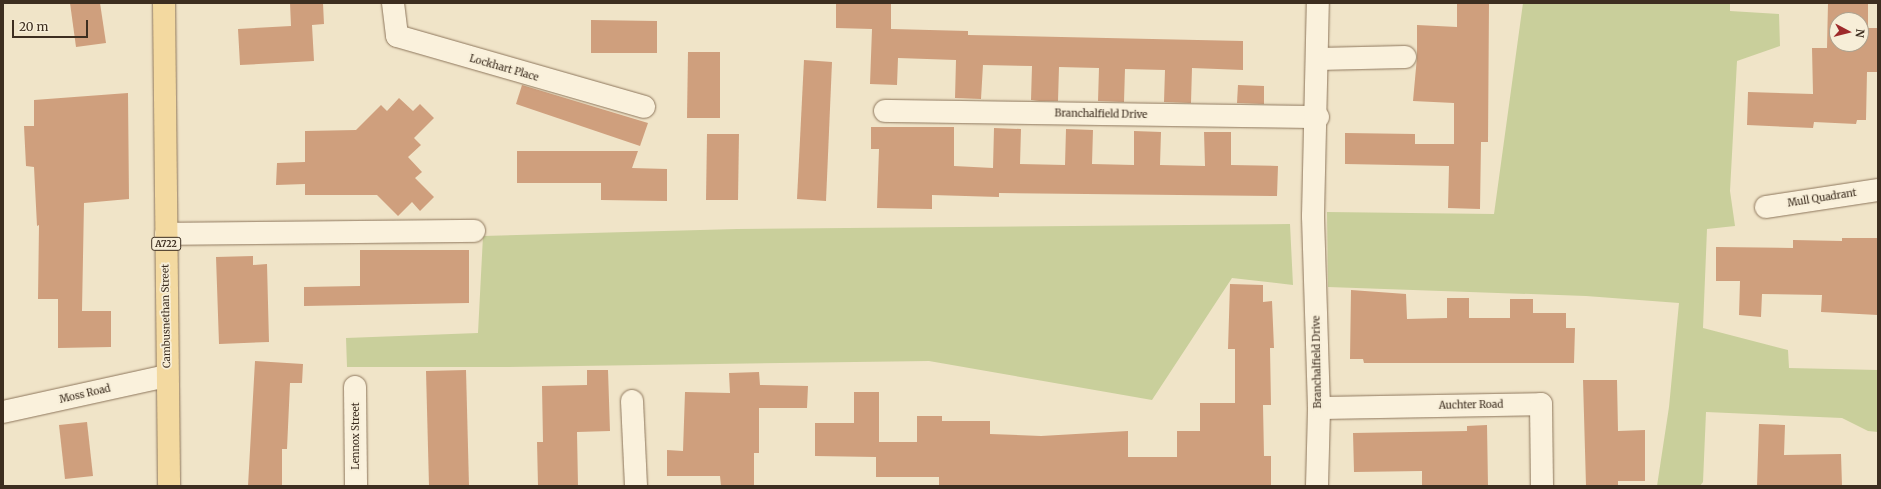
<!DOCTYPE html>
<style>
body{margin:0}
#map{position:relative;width:1881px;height:489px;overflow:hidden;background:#f0e4c8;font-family:Merriweather,serif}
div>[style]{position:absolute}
.green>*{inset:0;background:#c9cf9b}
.building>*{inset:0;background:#cf9f7d}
.roads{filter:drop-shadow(0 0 1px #8d765c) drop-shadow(0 0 1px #8d765c)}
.minor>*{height:22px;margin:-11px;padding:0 11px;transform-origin:11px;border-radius:11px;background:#faf1dc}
.primary>*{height:22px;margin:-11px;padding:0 11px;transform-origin:11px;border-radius:11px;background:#f3d9a0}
span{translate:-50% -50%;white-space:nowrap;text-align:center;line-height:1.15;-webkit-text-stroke:3.5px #f7eed8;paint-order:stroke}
.shield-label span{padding:1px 3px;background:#f7eed8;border:1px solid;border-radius:3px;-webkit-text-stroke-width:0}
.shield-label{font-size:9px;color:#3d2e20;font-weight:700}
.street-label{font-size:10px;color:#3d2e20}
.frame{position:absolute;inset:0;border:4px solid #3d2e20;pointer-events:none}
.north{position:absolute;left:1829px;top:12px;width:40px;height:40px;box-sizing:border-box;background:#f7eed8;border:1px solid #ada18e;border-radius:50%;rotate:97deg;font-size:11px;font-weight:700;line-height:16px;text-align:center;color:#3d2e20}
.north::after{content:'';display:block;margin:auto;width:14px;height:18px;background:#9e2a2b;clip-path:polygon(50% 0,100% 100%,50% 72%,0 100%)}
.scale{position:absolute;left:12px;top:20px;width:76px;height:18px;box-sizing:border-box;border:2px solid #3d2e20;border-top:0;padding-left:5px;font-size:12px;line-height:14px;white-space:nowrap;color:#3d2e20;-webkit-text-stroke:3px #f7eed8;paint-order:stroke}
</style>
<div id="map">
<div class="green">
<i style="clip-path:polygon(1523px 3px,1730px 3px,1730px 11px,1779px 14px,1780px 46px,1737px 61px,1730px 191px,1735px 226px,1707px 229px,1703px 328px,1788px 350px,1789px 368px,1878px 370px,1878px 432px,1868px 431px,1842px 418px,1706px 412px,1703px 482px,1700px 486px,1657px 486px,1669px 407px,1679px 303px,1586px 296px,1328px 287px,1327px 212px,1494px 214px)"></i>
<i style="clip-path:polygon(1290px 224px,1293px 285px,1232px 278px,1152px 400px,929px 361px,502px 367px,347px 367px,346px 338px,478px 333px,483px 236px,737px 229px)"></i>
</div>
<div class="building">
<i style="clip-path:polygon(70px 3px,100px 3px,106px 43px,76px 47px)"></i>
<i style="clip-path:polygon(290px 3px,323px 3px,324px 24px,312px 25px,314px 61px,240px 65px,238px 29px,291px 26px)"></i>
<i style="clip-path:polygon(836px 3px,891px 3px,891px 29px,968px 31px,968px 35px,1243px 41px,1243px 70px,1192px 68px,1191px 103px,1164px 102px,1165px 70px,1125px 69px,1124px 102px,1098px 101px,1099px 68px,1059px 67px,1058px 101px,1039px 101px,1031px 100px,1032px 66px,983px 65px,981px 99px,955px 98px,956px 60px,898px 58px,897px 85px,870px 84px,872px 29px,836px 28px)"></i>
<i style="clip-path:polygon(1457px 3px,1489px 3px,1488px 142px,1481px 142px,1480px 209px,1448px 208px,1449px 166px,1345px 164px,1345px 133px,1415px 134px,1415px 144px,1454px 144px,1454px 103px,1413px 101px,1417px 57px,1417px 25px,1457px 27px)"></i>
<i style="clip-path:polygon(evenodd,1828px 3px,1868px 3px,1868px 28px,1878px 28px,1878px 72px,1867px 72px,1866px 120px,1857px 120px,1856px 124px,1814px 122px,1813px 128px,1747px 125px,1748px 92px,1813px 94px,1812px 48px,1827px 48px,1828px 3px,1837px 20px,1861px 20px,1861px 44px,1837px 44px,1837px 20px)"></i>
<i style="clip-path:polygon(591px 20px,657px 21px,657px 53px,591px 53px)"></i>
<i style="clip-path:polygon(688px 52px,720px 52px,720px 118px,687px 118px)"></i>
<i style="clip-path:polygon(804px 60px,832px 62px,826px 201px,797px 199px)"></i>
<i style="clip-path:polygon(522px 85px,648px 123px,640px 146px,516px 104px)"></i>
<i style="clip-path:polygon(1238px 85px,1264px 86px,1264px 104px,1237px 103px)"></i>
<i style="clip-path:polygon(128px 93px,129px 199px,84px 203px,82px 311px,111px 311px,111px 347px,58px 348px,58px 299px,38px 299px,39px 225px,37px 226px,34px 167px,26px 166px,24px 126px,34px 126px,34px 100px)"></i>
<i style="clip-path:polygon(399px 98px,413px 111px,420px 104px,434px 118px,414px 138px,421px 145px,408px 157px,422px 172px,415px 178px,434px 197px,420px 211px,412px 202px,398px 216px,377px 195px,305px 195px,305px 184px,276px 185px,277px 163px,305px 162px,305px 131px,356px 130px,381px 105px,387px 111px)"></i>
<i style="clip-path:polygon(871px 127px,954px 127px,954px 166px,993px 168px,994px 128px,1021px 129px,1020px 164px,1065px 165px,1066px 129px,1093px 130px,1092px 164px,1134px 165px,1134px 131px,1161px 132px,1160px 165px,1205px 166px,1204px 132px,1231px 132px,1231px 165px,1278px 166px,1277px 196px,999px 193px,999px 197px,932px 195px,932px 209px,877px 208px,879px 149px,871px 149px)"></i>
<i style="clip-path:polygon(707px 134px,739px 134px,738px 200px,706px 200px)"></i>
<i style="clip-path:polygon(517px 151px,638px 151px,632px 168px,667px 169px,667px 201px,601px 200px,601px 183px,517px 183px)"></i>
<i style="clip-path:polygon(1842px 238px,1878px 238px,1878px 315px,1821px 312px,1822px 295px,1762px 294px,1761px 317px,1739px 315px,1740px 281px,1716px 281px,1716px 247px,1793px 248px,1793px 240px,1842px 241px)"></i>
<i style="clip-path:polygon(360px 250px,469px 250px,469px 303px,304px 306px,304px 287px,360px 286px)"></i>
<i style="clip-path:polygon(253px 256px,253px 265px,267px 264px,269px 342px,219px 344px,216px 257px)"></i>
<i style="clip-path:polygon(1230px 284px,1263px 285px,1263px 302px,1272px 301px,1274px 348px,1270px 348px,1271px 405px,1263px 405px,1264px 456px,1271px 456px,1271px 486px,939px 486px,939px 477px,876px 477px,876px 457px,815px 456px,815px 423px,854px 423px,854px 392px,879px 392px,879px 442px,917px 442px,917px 416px,942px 416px,942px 421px,990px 421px,990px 434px,1041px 436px,1128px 431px,1128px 457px,1177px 457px,1177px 431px,1200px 431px,1200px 403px,1235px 403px,1235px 349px,1228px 349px)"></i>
<i style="clip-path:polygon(1351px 290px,1406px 294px,1407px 319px,1447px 318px,1447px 298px,1469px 298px,1469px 318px,1510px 318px,1510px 299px,1533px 299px,1533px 313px,1566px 313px,1566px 328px,1575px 328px,1574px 363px,1364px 363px,1363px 359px,1350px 359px)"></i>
<i style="clip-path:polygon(255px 361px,303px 364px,302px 383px,290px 383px,287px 449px,282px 449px,282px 486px,248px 486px)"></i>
<i style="clip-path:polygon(466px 370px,469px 486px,429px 486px,426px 371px)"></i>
<i style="clip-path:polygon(587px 370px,608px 370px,610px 431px,577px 432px,578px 486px,538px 486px,537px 442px,543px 442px,542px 386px,587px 385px)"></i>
<i style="clip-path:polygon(759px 372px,760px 385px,808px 386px,807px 408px,759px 408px,759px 453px,754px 453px,754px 486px,721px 486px,720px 476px,667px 476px,667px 450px,683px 451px,685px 392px,730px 393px,729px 373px)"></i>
<i style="clip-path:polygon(1583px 380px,1617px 380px,1618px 431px,1645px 430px,1645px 481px,1618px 481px,1618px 486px,1586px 486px)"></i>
<i style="clip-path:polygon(87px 422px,93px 476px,65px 479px,59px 425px)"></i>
<i style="clip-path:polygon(1759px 424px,1785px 425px,1784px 455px,1841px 454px,1842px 486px,1757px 486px)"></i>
<i style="clip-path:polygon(1487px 425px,1488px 486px,1422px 486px,1422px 471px,1354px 472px,1353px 433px,1467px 431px,1467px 426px)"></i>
</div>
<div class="roads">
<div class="minor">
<i style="left:393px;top:3px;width:33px;rotate:83deg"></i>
<i style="left:397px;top:36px;width:257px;rotate:16deg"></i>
<i style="left:1318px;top:59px;width:87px;rotate:-1.3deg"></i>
<i style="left:885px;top:111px;width:433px;rotate:0.8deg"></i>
<i style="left:1766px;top:207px;width:113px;rotate:-8.6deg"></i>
<i style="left:166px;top:234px;width:308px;rotate:-0.6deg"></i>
<i style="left:355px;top:387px;width:99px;rotate:89.4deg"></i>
<i style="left:632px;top:401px;width:85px;rotate:87.3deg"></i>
<i style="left:1319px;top:408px;width:222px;rotate:-1deg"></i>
<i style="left:1541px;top:404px;width:82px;rotate:89.3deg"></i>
<i style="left:3px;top:412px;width:168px;rotate:-12.4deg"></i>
<i style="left:1317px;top:486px;width:78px;rotate:-88.5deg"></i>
<i style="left:1319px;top:408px;width:192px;rotate:-91.8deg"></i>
<i style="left:1313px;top:216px;width:213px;rotate:-88.7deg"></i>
</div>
<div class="primary">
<i style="left:164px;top:3px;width:483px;rotate:89.4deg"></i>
</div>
</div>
<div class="shield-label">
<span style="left:166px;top:244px">A722</span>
</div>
<div class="street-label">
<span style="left:504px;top:68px;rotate:16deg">Lockhart Place</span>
<span style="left:1101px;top:114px;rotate:1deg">Branchalfield Drive</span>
<span style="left:1822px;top:198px;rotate:-9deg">Mull Quadrant</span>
<span style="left:166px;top:316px;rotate:-91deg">Cambusnethan Street</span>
<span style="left:1317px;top:362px;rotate:-91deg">Branchalfield Drive</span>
<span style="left:85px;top:394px;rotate:-13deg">Moss Road</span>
<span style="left:1471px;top:405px;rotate:-1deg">Auchter Road</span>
<span style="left:356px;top:436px;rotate:-90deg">Lennox Street</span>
</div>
<div class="frame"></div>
<div class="north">N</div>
<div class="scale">20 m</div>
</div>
